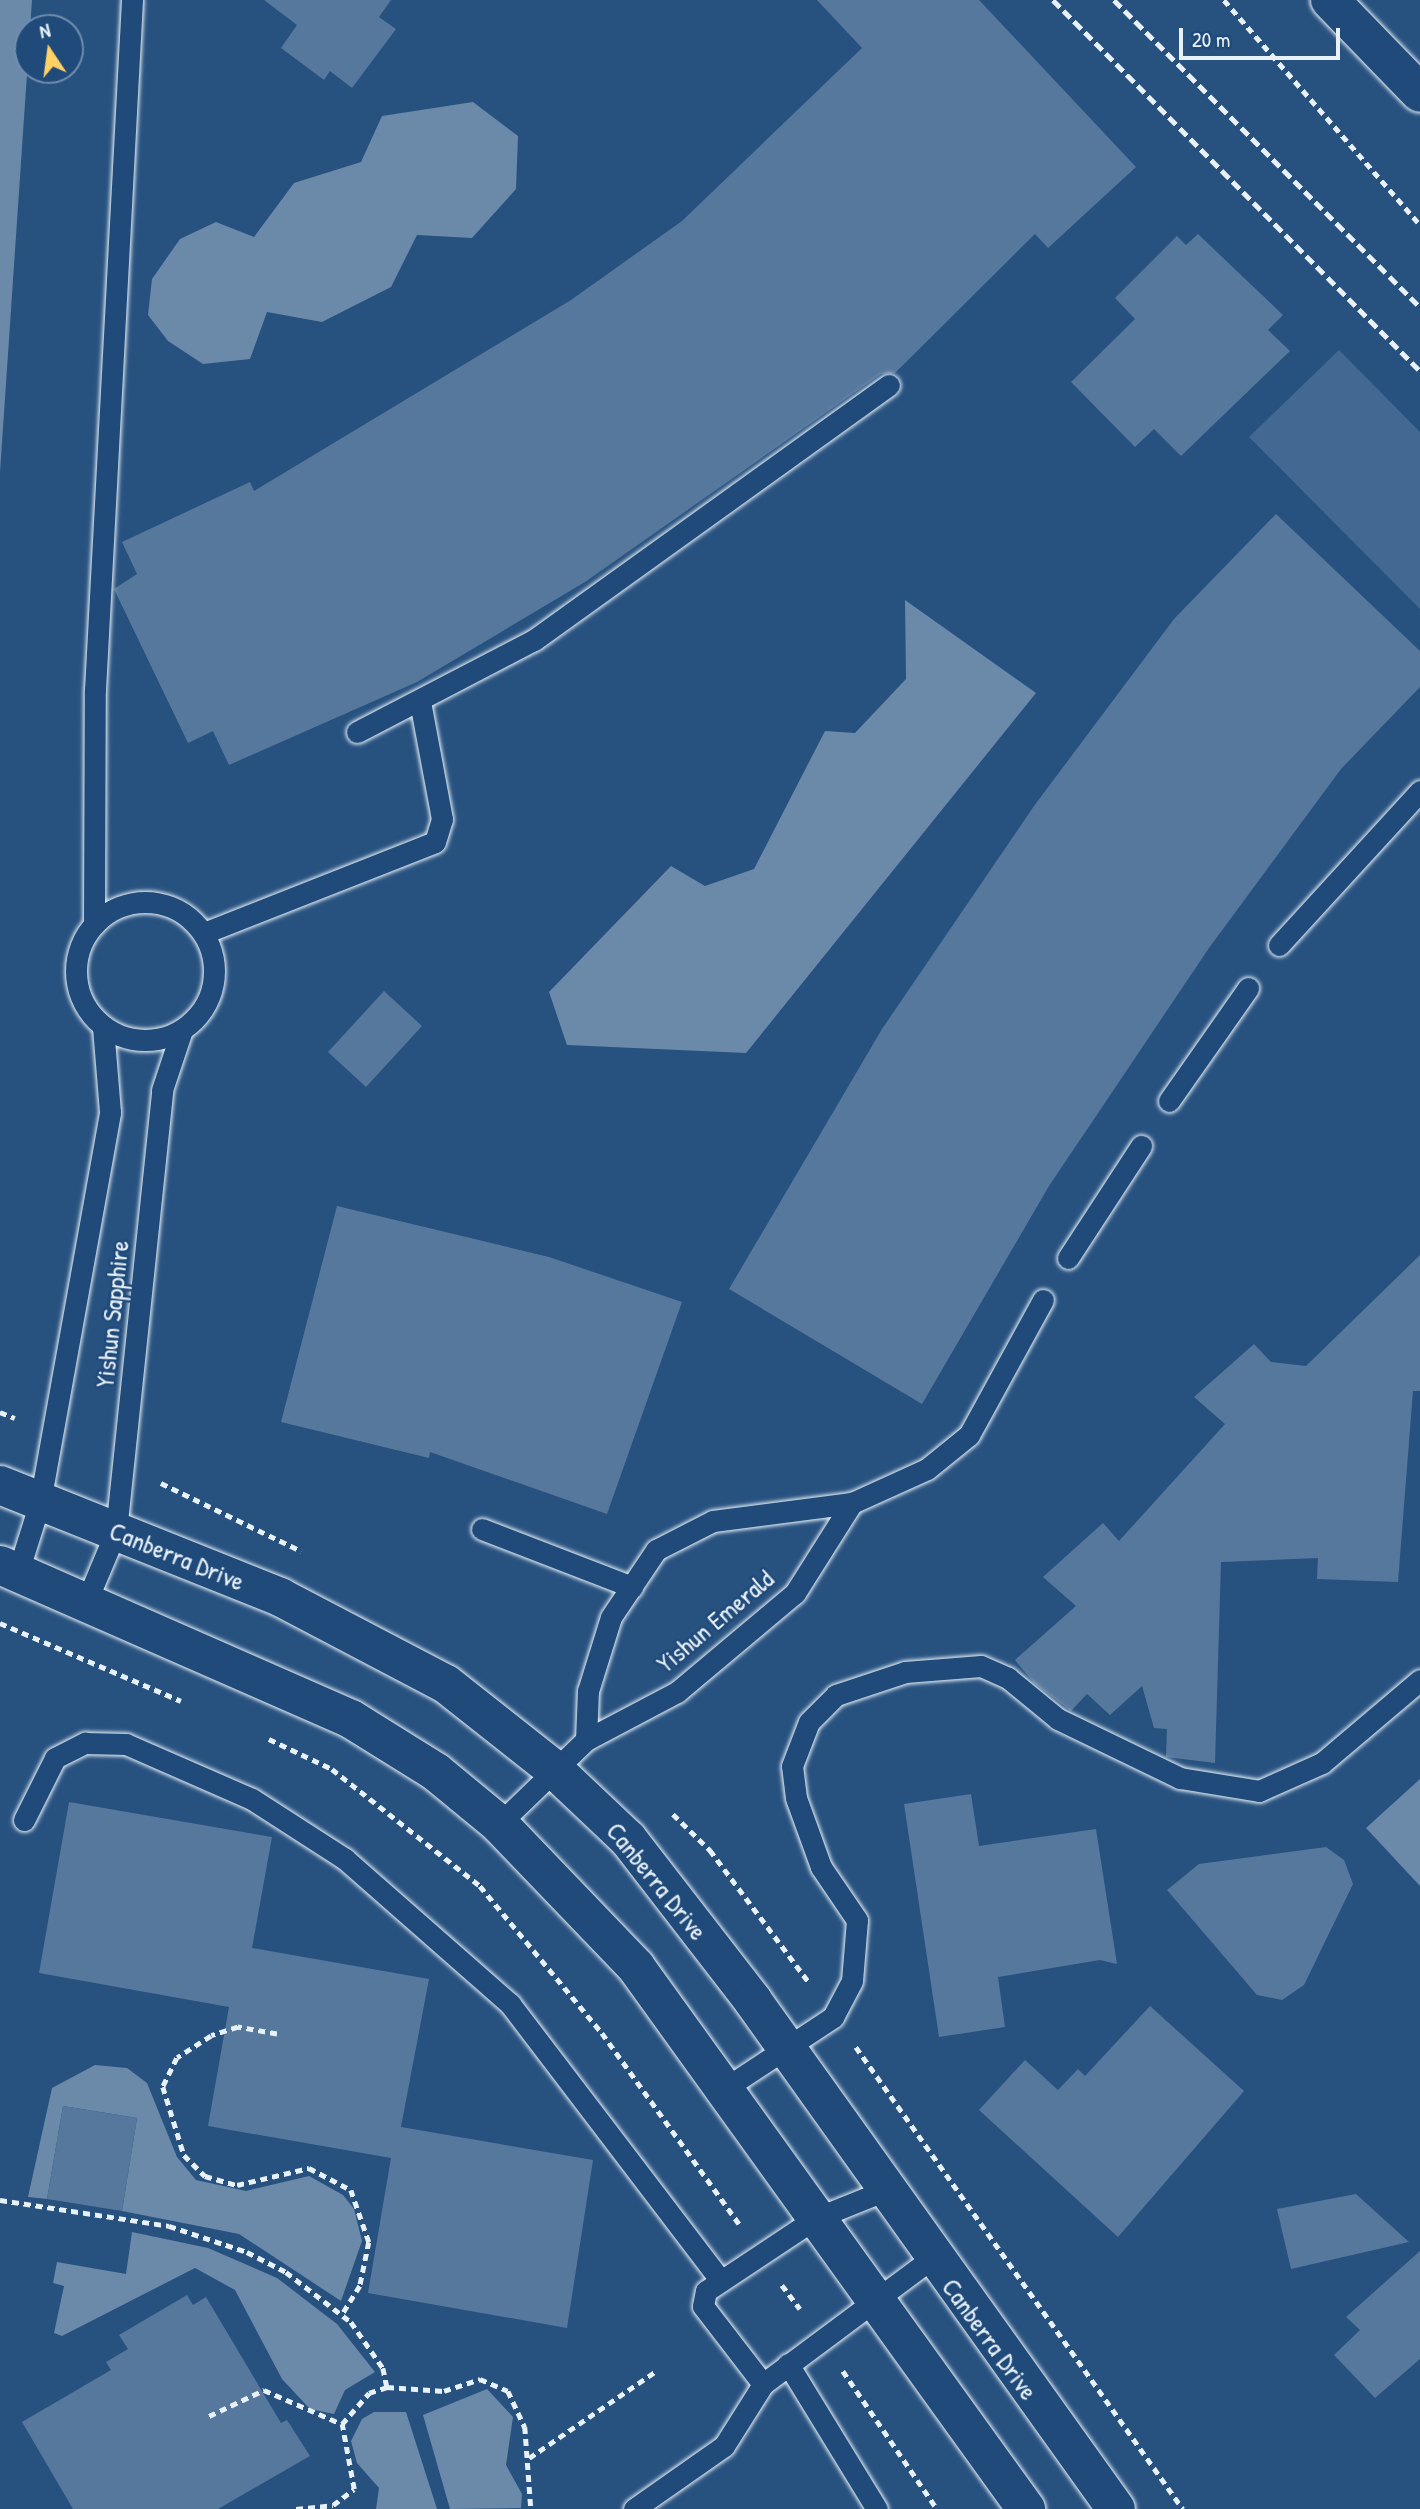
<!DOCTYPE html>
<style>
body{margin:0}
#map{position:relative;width:1420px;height:2509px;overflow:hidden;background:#27517f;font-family:"Patrick Hand",sans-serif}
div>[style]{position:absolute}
.green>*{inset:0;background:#436891}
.water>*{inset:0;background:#6b8aaa}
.building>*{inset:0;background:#57789d}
.path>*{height:4.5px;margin-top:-2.25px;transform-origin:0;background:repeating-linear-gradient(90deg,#e8f1f8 0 7px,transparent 0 12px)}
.roads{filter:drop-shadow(0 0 2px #e8f1f8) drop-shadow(0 0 2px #e8f1f8)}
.service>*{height:21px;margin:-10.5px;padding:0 10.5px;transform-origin:10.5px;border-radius:10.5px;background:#1f4a7a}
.service>.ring{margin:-10.5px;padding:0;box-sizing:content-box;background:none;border:21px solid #1f4a7a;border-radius:50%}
.minor>*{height:38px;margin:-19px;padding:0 19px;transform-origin:19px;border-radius:19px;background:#1f4a7a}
.primary>*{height:38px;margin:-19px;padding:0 19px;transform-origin:19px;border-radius:19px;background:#1f4a7a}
.rail>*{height:5px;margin-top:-2.5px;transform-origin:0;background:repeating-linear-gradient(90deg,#e8f1f8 0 10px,transparent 0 15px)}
span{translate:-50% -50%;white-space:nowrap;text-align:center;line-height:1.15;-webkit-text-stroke:5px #1f4a7a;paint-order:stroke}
.street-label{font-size:26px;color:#e8f1f8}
.north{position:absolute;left:14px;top:14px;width:70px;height:70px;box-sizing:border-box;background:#1f4a7a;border:2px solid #6f8dac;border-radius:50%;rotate:347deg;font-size:19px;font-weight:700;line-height:28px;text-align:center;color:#e8f1f8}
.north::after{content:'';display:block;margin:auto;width:24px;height:32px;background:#ffd166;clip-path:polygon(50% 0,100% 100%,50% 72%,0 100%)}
.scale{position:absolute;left:1179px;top:28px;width:161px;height:32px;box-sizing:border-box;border:4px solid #e8f1f8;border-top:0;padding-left:9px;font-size:21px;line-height:24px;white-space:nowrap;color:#e8f1f8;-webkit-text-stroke:5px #1f4a7a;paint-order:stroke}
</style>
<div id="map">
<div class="green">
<i style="clip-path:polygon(1339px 350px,1420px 432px,1420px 609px,1249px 437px)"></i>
</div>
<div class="water">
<i style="clip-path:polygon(0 0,32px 0,0 472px)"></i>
<i style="clip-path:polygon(473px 102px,518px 136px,516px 189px,472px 238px,417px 235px,391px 287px,322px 322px,267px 312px,250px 359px,203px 364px,168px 341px,148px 315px,152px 279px,180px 239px,216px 222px,254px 237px,294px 183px,361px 162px,382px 116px)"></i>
<i style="clip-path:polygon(905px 600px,1036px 693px,746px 1053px,567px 1045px,549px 992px,671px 866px,705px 886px,754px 869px,825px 731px,855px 733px,906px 679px)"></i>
<i style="clip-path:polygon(1420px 1779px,1420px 1886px,1366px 1828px)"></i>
<i style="clip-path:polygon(95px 2065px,127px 2068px,147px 2083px,177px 2157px,196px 2180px,246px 2191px,309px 2176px,343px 2195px,354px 2209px,362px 2241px,341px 2301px,239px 2234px,122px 2211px,137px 2118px,63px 2106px,47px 2199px,28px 2197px,52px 2088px)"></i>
<i style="clip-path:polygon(132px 2232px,208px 2248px,277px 2278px,337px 2324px,375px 2372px,345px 2390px,334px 2414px,310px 2409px,282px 2379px,235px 2290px,195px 2268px,62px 2336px,54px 2333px,64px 2286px,53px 2283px,57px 2262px,126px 2274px)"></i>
<i style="clip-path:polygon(487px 2389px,513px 2417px,506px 2465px,522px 2494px,521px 2508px,450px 2509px,423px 2415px)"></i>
<i style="clip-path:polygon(374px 2412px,406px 2412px,437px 2509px,376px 2509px,379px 2488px,357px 2463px,351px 2441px,362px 2419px)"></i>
</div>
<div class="building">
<i style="clip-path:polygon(264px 0,391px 0,379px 17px,396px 29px,352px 88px,330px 71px,324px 80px,281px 48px,297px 25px)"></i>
<i style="clip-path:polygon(817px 0,979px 0,1136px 167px,1048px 248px,1035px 234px,895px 373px,881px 374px,585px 582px,417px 682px,229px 765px,213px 731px,188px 743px,114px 589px,137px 574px,122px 542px,250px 482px,254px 491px,571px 300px,682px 221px,862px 48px)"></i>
<i style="clip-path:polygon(1198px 234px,1283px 315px,1268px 330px,1290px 351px,1181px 456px,1154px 429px,1135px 447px,1071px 382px,1135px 319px,1115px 298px,1177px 236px,1186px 245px)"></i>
<i style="clip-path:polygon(1276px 514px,1420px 651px,1420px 687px,1341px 769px,1209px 948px,1049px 1186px,922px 1404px,729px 1289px,882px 1029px,1034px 806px,1174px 619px)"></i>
<i style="clip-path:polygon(384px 991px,422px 1026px,366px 1087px,328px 1052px)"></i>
<i style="clip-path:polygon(337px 1206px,549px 1257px,682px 1302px,607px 1514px,430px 1452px,429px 1458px,281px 1422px)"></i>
<i style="clip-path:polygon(1420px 1255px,1420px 1391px,1413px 1391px,1398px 1582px,1317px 1579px,1318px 1558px,1221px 1562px,1215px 1763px,1166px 1757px,1167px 1729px,1154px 1728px,1142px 1686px,1110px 1715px,1087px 1694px,1071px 1711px,1034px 1683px,1015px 1660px,1076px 1606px,1043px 1577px,1103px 1523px,1119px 1541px,1225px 1424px,1194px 1397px,1254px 1344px,1271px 1362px,1306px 1366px)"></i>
<i style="clip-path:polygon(971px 1794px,979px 1846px,1096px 1829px,1117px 1964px,1100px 1960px,998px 1977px,1005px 2027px,939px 2037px,904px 1804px)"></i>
<i style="clip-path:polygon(69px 1802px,272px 1837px,252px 1948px,429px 1979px,401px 2127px,593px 2160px,567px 2328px,368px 2293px,391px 2158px,208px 2126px,229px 2007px,39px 1973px)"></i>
<i style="clip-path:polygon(1326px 1847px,1344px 1860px,1353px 1884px,1304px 1985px,1282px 2000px,1257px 1995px,1167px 1890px,1199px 1864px)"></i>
<i style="clip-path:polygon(1150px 2006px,1244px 2091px,1118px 2237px,979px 2110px,1025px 2060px,1058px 2090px,1078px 2069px,1085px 2076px)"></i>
<i style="clip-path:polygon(63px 2106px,137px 2118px,122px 2211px,47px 2199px)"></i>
<i style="clip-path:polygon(1356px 2194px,1409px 2242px,1291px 2269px,1277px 2209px)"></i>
<i style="clip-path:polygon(1420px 2251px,1420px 2359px,1375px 2398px,1334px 2355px,1360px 2330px,1346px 2317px)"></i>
<i style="clip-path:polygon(187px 2295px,193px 2305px,206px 2297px,281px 2423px,287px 2420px,310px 2456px,218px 2509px,73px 2509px,22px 2422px,111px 2370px,106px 2362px,128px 2349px,119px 2335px)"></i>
</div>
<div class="path">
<i style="left:1224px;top:0;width:298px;rotate:48.9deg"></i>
<i style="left:0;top:1412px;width:16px;rotate:22deg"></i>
<i style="left:161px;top:1483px;width:156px;rotate:25.9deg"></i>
<i style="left:0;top:1623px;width:197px;rotate:23.3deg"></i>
<i style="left:269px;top:1739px;width:70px;rotate:25.5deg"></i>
<i style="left:332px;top:1769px;width:189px;rotate:38.3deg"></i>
<i style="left:480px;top:1886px;width:191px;rotate:50.3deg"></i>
<i style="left:602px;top:2033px;width:235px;rotate:54.3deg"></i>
<i style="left:673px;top:1814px;width:52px;rotate:44.2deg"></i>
<i style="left:710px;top:1850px;width:164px;rotate:53.2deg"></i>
<i style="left:277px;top:2034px;width:40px;rotate:-170deg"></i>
<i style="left:238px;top:2027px;width:28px;rotate:162deg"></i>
<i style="left:211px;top:2036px;width:40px;rotate:147.1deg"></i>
<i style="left:177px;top:2058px;width:32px;rotate:116deg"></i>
<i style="left:163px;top:2087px;width:71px;rotate:72.8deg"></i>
<i style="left:184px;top:2155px;width:30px;rotate:45deg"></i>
<i style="left:205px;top:2176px;width:33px;rotate:16deg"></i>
<i style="left:237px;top:2185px;width:74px;rotate:-13.3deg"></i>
<i style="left:309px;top:2168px;width:47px;rotate:27.6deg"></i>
<i style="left:351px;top:2190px;width:55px;rotate:70.9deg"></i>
<i style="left:369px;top:2242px;width:45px;rotate:101.6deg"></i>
<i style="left:360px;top:2286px;width:34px;rotate:122deg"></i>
<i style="left:856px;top:2047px;width:566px;rotate:54.71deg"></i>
<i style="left:0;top:2200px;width:171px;rotate:8.7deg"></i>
<i style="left:169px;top:2226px;width:82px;rotate:18.4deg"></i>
<i style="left:247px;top:2252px;width:44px;rotate:27.1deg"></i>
<i style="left:286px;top:2272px;width:82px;rotate:37.6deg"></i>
<i style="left:351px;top:2322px;width:56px;rotate:55.2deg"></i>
<i style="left:383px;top:2368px;width:19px;rotate:78deg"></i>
<i style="left:782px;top:2285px;width:30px;rotate:53deg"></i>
<i style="left:843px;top:2371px;width:167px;rotate:55.7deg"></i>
<i style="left:209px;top:2416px;width:61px;rotate:-25.3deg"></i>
<i style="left:264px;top:2390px;width:85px;rotate:23.6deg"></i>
<i style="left:529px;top:2458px;width:154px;rotate:-34.4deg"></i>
<i style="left:296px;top:2509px;width:37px;rotate:-6deg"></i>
<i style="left:333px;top:2505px;width:26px;rotate:-37deg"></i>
<i style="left:354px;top:2489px;width:66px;rotate:-100.5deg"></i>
<i style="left:342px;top:2424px;width:41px;rotate:-48.9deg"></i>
<i style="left:369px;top:2393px;width:19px;rotate:-18deg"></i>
<i style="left:387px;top:2387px;width:57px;rotate:4deg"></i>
<i style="left:444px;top:2391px;width:38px;rotate:-18deg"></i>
<i style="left:480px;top:2379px;width:30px;rotate:23deg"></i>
<i style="left:508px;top:2391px;width:40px;rotate:65deg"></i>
<i style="left:525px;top:2427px;width:82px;rotate:85.8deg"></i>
</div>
<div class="roads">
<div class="service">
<i style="left:357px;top:732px;width:199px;rotate:-27.5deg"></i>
<i style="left:534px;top:640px;width:437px;rotate:-35.7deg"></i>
<i class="ring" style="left:76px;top:902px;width:117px;height:117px"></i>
<i style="left:94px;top:924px;width:234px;rotate:-89.8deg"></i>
<i style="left:95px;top:690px;width:691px;rotate:-86.93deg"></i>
<i style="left:204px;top:933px;width:248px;rotate:-21.5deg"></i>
<i style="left:435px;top:842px;width:24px;rotate:-73deg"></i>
<i style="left:442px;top:819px;width:119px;rotate:-100.6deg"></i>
<i style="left:1279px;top:945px;width:209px;rotate:-47.5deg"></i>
<i style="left:1169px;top:1101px;width:138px;rotate:-55deg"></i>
<i style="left:1068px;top:1258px;width:134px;rotate:-56.9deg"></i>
<i style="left:482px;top:1529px;width:161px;rotate:21.1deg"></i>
<i style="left:18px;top:1572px;width:73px;rotate:-72.6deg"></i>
<i style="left:40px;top:1502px;width:396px;rotate:-79.8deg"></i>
<i style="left:110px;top:1112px;width:86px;rotate:-94.7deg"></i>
<i style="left:87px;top:1600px;width:75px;rotate:-67.2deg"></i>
<i style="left:116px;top:1531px;width:443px;rotate:-84deg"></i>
<i style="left:162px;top:1090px;width:63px;rotate:-71.6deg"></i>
<i style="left:586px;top:1740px;width:49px;rotate:-87.7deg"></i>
<i style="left:588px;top:1691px;width:77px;rotate:-72.7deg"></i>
<i style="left:611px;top:1617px;width:81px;rotate:-56.1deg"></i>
<i style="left:656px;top:1550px;width:64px;rotate:-27deg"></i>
<i style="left:713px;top:1521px;width:140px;rotate:-7.4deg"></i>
<i style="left:852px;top:1503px;width:82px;rotate:-24.4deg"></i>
<i style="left:927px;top:1469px;width:54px;rotate:-39deg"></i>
<i style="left:969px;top:1435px;width:154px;rotate:-61.3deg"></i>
<i style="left:24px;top:1820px;width:69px;rotate:-63.4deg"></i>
<i style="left:55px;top:1758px;width:34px;rotate:-27deg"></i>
<i style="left:85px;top:1743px;width:41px;rotate:1.4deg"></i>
<i style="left:126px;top:1744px;width:137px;rotate:23.6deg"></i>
<i style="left:252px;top:1799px;width:111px;rotate:32.8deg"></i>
<i style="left:345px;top:1859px;width:220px;rotate:41.3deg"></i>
<i style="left:510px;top:2004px;width:348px;rotate:52.7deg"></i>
<i style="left:499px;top:1824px;width:121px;rotate:-44deg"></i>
<i style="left:586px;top:1740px;width:103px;rotate:-27.8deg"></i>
<i style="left:677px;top:1692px;width:154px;rotate:-40deg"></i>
<i style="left:795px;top:1593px;width:107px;rotate:-57.7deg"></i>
<i style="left:724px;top:2089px;width:131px;rotate:-33.4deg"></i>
<i style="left:833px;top:2017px;width:41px;rotate:-62.2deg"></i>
<i style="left:852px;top:1981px;width:61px;rotate:-85.3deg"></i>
<i style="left:857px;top:1920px;width:64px;rotate:-124.2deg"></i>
<i style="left:821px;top:1867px;width:73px;rotate:-109.9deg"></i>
<i style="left:796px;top:1798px;width:32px;rotate:-97deg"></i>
<i style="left:792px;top:1766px;width:47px;rotate:-68.9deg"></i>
<i style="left:809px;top:1722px;width:38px;rotate:-45deg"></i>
<i style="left:836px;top:1695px;width:73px;rotate:-18.4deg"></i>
<i style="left:905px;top:1672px;width:76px;rotate:-4.5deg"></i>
<i style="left:981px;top:1666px;width:30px;rotate:24deg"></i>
<i style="left:1008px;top:1678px;width:65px;rotate:39.4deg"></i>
<i style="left:1058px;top:1719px;width:136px;rotate:25.8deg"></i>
<i style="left:1180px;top:1778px;width:80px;rotate:9.3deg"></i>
<i style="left:1259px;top:1791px;width:69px;rotate:-24deg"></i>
<i style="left:1322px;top:1763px;width:128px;rotate:-40.3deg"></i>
<i style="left:788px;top:2364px;width:170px;rotate:58.5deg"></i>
<i style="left:763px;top:2384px;width:98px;rotate:-127.6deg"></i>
<i style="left:703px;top:2306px;width:15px;rotate:-79deg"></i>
<i style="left:706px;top:2291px;width:132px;rotate:-33.6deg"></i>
<i style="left:816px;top:2218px;width:75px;rotate:-21.8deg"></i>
<i style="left:634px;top:2509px;width:110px;rotate:-35deg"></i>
<i style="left:724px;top:2446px;width:73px;rotate:-57.8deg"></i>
<i style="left:763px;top:2384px;width:209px;rotate:-36.7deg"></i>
</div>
<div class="minor">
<i style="left:0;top:1485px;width:302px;rotate:21.8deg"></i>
<i style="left:280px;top:1597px;width:187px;rotate:27.7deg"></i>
<i style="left:446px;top:1684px;width:140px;rotate:38.3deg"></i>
<i style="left:556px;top:1771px;width:99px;rotate:43.4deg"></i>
<i style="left:628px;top:1839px;width:205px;rotate:52.3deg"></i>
<i style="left:753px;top:2001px;width:624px;rotate:54.45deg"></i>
<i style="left:0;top:1565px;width:383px;rotate:23.7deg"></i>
<i style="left:351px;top:1719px;width:100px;rotate:31.9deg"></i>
<i style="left:436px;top:1772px;width:82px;rotate:39.5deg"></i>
<i style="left:499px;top:1824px;width:198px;rotate:46.2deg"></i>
<i style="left:636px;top:1967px;width:668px;rotate:54.26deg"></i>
</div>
<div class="primary">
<i style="left:1330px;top:0;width:129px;rotate:45.9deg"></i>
</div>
</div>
<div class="rail">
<i style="left:1053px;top:0;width:522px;rotate:45.31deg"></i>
<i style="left:1114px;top:0;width:433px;rotate:45.1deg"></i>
</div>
<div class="street-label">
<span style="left:112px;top:1314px;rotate:-84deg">Yishun Sapphire</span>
<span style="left:177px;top:1556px;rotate:22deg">Canberra Drive</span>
<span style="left:715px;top:1621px;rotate:-40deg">Yishun Emerald</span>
<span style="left:657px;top:1881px;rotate:51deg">Canberra Drive</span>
<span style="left:990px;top:2339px;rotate:54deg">Canberra Drive</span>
</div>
<div class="north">N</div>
<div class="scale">20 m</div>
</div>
